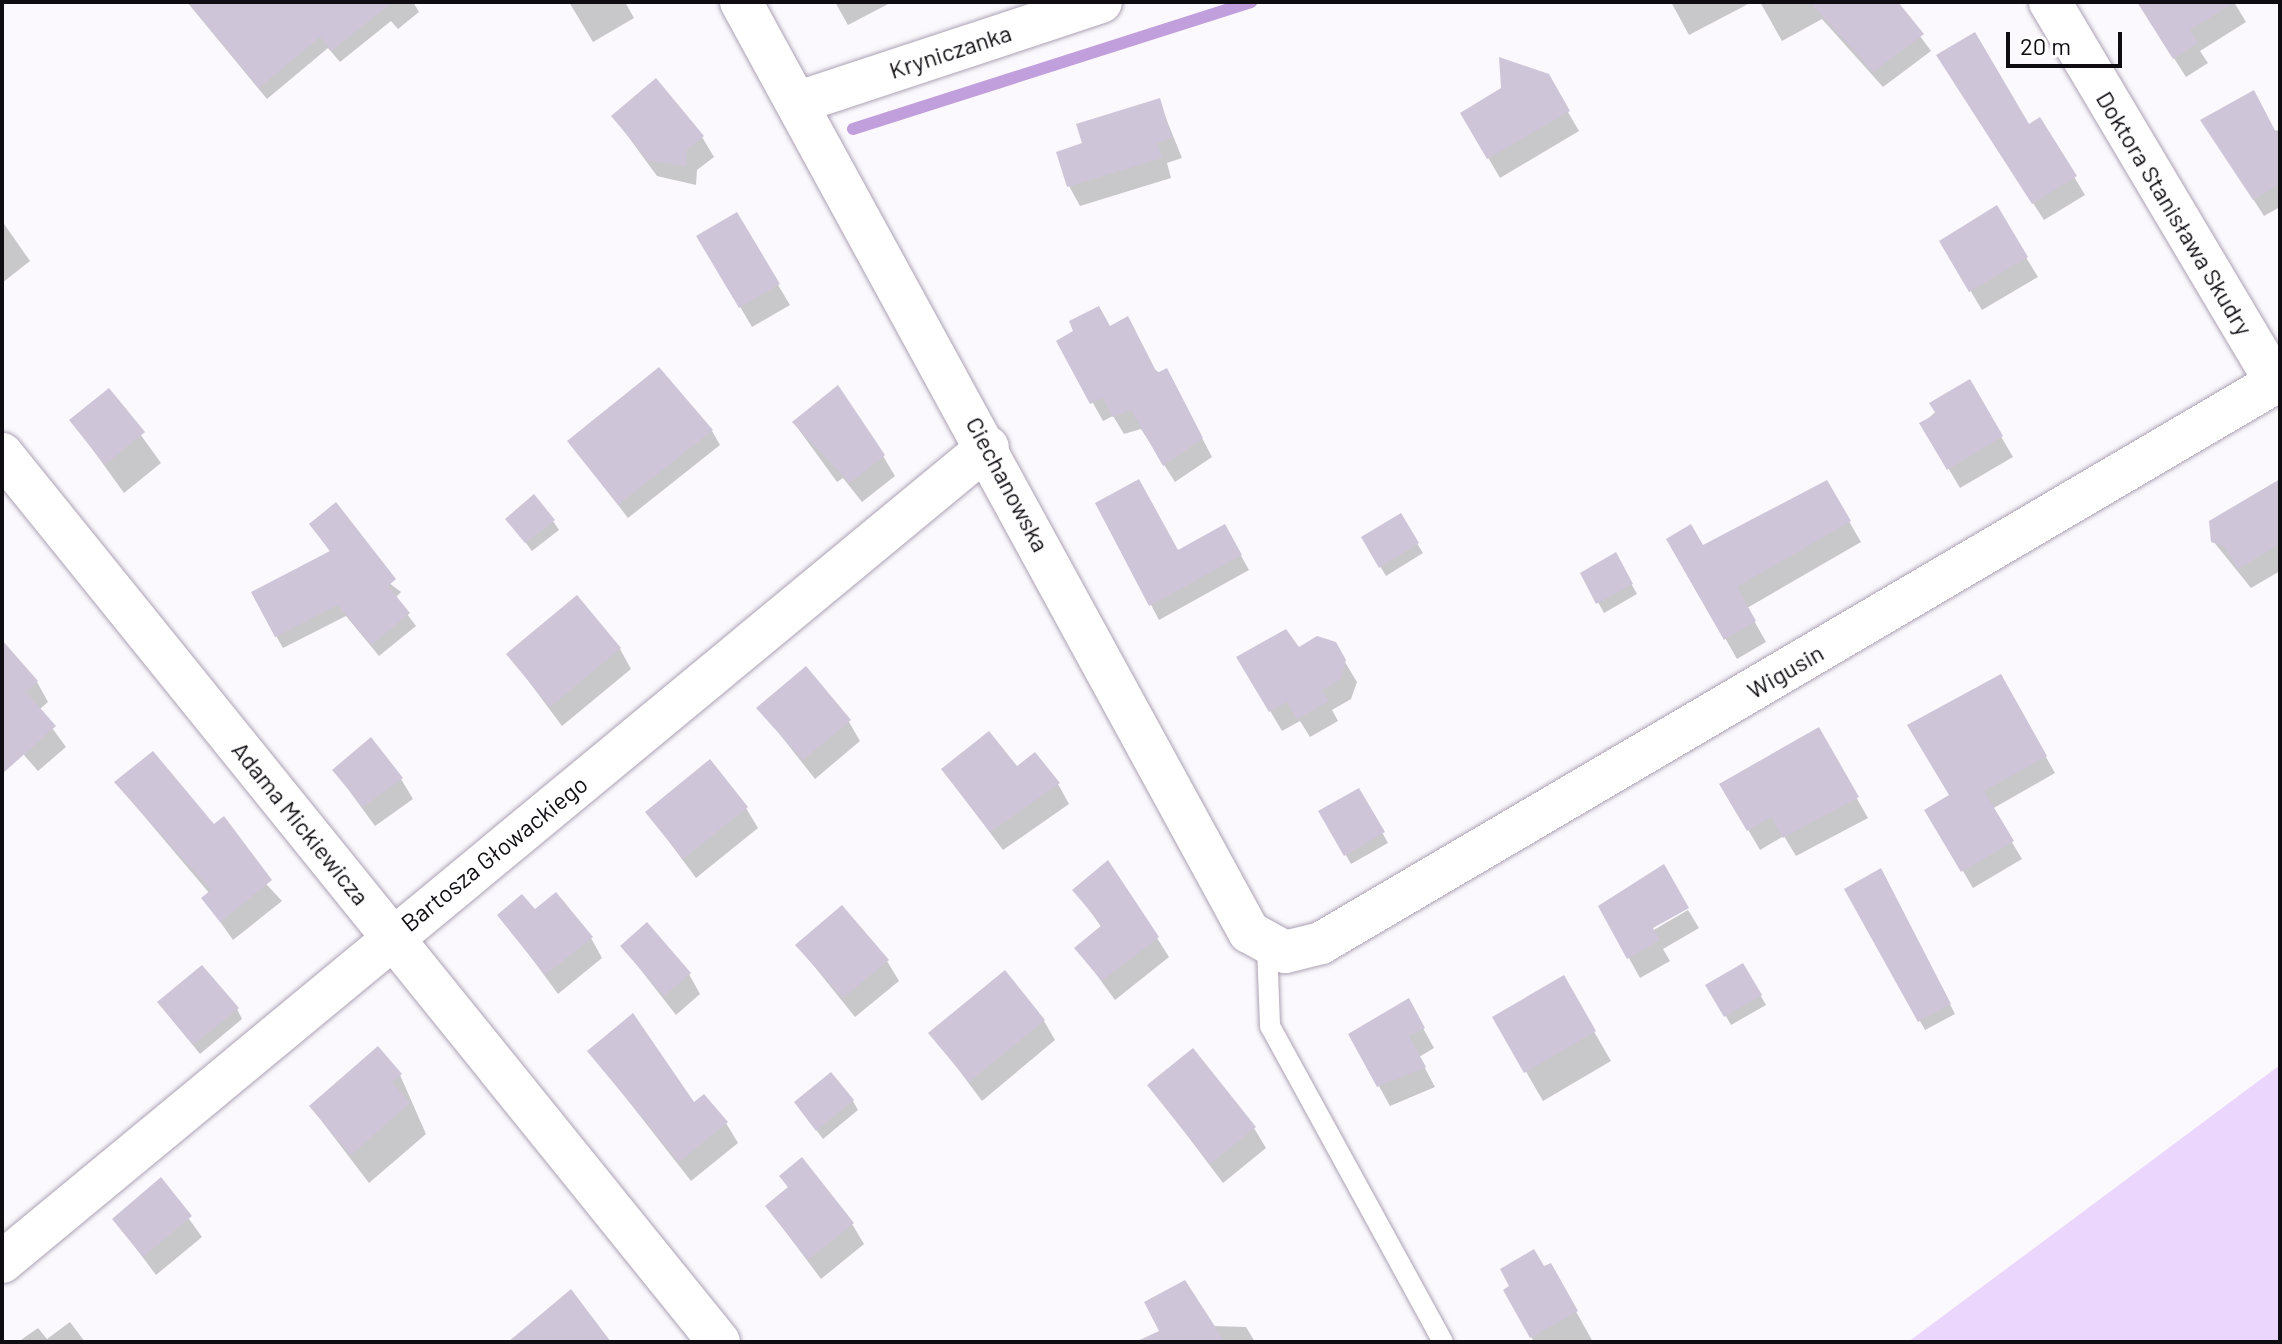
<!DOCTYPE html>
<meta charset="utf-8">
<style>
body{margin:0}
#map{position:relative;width:2282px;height:1344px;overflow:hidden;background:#fbf9fd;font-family:Barlow,sans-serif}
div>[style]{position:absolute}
.green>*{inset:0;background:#ebd6fd}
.shadow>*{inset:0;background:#0003}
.stream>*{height:12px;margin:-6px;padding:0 6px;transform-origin:6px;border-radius:6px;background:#c19edc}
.building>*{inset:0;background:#cfc5d8}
.roads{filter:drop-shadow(0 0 2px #aca1b4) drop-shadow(0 0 2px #aca1b4)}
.service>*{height:20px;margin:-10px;padding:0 10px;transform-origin:10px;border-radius:10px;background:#fff}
.minor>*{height:42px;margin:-21px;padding:0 21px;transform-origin:21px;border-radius:21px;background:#fff}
span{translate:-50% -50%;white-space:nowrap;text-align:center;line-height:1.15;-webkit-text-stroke:6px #fff;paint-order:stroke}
.street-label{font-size:24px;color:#0f0c12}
.frame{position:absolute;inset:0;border:4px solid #0f0c12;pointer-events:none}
.scale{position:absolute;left:2006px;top:32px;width:116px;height:36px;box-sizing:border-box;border:4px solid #0f0c12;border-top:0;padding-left:10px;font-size:24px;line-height:28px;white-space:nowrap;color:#0f0c12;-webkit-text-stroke:6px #fff;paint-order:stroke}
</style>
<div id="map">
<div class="green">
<i style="clip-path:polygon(2280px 1065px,2280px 1342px,1908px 1342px)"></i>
</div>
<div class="shadow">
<i style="clip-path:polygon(187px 2px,413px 2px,419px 12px,398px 29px,391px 21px,340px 62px,328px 48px,267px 99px)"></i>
<i style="clip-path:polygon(569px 2px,625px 2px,634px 18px,593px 42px)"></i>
<i style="clip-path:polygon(835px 2px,892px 2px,848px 25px)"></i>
<i style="clip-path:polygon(1671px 2px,1752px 2px,1689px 35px)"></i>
<i style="clip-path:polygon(1760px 2px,1895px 2px,1931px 51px,1883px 87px,1822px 19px,1782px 41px)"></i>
<i style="clip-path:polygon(2138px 2px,2234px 2px,2246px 22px,2200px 51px,2208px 63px,2186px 77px)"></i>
<i style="clip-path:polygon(1949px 73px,2029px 127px,2040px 120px,2085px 195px,2044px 220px)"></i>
<i style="clip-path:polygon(1547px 76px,1579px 131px,1500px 178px,1462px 113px)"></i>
<i style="clip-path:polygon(1159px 101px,1182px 158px,1167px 163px,1171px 178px,1080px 206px,1069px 186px)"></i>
<i style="clip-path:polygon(613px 116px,702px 137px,714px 157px,697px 170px,696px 185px,657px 176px)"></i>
<i style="clip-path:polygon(2280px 130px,2280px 207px,2264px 216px,2213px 137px)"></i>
<i style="clip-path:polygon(1996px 208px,2038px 277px,1982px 310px,1941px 242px)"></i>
<i style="clip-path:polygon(736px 215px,790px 305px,752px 327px,699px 237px)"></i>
<i style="clip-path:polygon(2px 221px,30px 261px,2px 283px)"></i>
<i style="clip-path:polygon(1110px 329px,1176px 388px,1212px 457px,1175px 482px,1141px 429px,1124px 434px,1113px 416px,1103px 421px,1059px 342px)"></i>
<i style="clip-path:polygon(1969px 382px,2013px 457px,1960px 488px,1922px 424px)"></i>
<i style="clip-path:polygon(109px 391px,161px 463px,124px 493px,72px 421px)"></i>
<i style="clip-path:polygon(794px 423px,883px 456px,895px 476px,862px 502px,843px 478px,837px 482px)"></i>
<i style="clip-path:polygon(712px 431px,720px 445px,628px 518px,569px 441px)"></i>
<i style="clip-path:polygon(1826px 482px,1861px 542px,1747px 608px,1766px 642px,1737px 659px,1669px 539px,1703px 547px)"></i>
<i style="clip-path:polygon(2280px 491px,2280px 571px,2251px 588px,2213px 541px)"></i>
<i style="clip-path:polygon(1098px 504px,1178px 553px,1225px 527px,1249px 570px,1159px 620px)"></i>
<i style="clip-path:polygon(1400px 516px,1423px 553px,1386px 576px,1363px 538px)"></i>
<i style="clip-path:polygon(508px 519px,553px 521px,559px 530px,532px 551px)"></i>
<i style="clip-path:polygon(311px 524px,401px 592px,395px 598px,416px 626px,379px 656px,346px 616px,283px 648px,276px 636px,331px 553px)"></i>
<i style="clip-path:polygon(1615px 555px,1637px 594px,1604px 613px,1582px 573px)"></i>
<i style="clip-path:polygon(1334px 644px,1357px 682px,1351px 699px,1332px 710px,1338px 721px,1310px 737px,1300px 721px,1282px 731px,1239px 658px)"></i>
<i style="clip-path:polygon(7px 649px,37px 682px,48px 702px,39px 710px,66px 747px,38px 771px,2px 730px)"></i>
<i style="clip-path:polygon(620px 649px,631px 669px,562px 726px,509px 655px)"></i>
<i style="clip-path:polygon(2000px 676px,2055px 773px,1992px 809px,2022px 859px,1973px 888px,1927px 810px,1952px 796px)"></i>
<i style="clip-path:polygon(759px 708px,849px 722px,860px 741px,815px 779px)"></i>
<i style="clip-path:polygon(1818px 730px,1868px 818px,1796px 856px,1784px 836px,1760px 850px,1722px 785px)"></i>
<i style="clip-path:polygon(1017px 769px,1058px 784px,1069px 804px,1003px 850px,943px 770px)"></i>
<i style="clip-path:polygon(334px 770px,401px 779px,413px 799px,375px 826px)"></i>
<i style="clip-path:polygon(116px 783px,213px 827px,282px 901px,233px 940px,204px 899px,210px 894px)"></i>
<i style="clip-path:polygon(1358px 790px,1388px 843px,1351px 864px,1321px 812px)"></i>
<i style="clip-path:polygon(746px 808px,758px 828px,696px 878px,647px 812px)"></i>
<i style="clip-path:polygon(1886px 880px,1955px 1014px,1925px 1030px,1846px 890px)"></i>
<i style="clip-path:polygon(1075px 890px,1157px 938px,1169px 957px,1115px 1000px,1077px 948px,1102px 928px)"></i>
<i style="clip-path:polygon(1600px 906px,1645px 935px,1688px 910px,1699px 928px,1663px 949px,1670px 961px,1640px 978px)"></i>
<i style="clip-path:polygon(534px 912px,591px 938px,602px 958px,558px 994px,500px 915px)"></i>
<i style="clip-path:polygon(797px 945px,887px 961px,899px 981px,855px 1017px)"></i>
<i style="clip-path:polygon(622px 946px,689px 974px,700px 994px,676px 1015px)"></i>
<i style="clip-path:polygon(1743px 965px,1766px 1005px,1731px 1025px,1708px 985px)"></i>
<i style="clip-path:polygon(1563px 978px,1611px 1061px,1543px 1101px,1495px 1018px)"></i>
<i style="clip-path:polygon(1408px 1001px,1434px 1048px,1419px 1057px,1435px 1087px,1390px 1106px,1350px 1034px)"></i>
<i style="clip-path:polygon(237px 1009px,242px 1019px,200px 1054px,165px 1011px)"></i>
<i style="clip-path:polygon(1044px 1021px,1055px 1040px,982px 1101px,931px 1033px)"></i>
<i style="clip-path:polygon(590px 1052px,726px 1123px,738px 1143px,691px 1181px)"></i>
<i style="clip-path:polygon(400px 1075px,426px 1134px,369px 1183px,311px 1107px)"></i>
<i style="clip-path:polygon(1150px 1086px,1254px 1128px,1266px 1148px,1223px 1183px)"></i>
<i style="clip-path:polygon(853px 1101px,858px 1110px,823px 1139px,796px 1103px)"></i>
<i style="clip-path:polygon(781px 1176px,852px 1224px,864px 1244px,821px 1279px,767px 1207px,789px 1189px)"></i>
<i style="clip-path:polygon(161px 1180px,202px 1237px,156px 1275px,114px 1219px)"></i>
<i style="clip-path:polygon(1550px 1265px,1593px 1342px,1534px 1342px,1505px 1291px)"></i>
<i style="clip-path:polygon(70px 1322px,85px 1342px,18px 1342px,38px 1328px,47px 1339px)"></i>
<i style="clip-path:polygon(1214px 1326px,1246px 1327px,1255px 1342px,1164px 1342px)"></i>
</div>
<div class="stream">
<i style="left:853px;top:129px;width:418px;rotate:-17.7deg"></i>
</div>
<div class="building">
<i style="clip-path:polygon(188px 2px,393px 2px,331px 51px,320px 37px,259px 88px)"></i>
<i style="clip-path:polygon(1810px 2px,1898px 2px,1924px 34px,1873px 72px)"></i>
<i style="clip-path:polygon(2137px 2px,2235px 2px,2190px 30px,2198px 43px,2173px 59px)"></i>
<i style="clip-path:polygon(1975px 32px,2029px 124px,2040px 117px,2077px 176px,2032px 204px,1936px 55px)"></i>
<i style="clip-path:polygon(1499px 57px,1549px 74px,1570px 111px,1487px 159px,1460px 113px,1501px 88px)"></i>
<i style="clip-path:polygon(656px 78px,704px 136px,687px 150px,686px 166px,649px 161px,611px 116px)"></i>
<i style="clip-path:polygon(2254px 90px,2280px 140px,2280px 184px,2253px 200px,2200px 120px)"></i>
<i style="clip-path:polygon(1160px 98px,1172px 138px,1157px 143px,1162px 158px,1067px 187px,1056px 152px,1082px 143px,1076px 124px)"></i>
<i style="clip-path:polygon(1997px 205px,2028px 257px,1969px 292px,1939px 241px)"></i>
<i style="clip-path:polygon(737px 212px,780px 284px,739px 308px,696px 236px)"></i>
<i style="clip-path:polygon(1099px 306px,1110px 326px,1128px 316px,1157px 373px,1167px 368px,1203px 438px,1163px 466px,1131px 410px,1112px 417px,1103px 398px,1090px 404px,1056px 341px,1073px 331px,1069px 321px)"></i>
<i style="clip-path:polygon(659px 367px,713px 430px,618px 505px,567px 441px)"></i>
<i style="clip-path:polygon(1970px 379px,2003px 436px,1947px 470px,1919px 423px,1936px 414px,1929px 403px)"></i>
<i style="clip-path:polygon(838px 385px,885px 455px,850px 483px,792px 422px)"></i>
<i style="clip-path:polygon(109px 388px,145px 432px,105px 465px,69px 420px)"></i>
<i style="clip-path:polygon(1139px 479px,1178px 550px,1225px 524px,1242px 555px,1149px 606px,1095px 503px)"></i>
<i style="clip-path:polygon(2280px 479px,2280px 544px,2238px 569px,2224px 546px,2211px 542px,2209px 521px)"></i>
<i style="clip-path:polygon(1827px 480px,1851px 521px,1737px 587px,1756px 621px,1724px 640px,1666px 539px,1691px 524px,1703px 545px)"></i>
<i style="clip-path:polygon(534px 494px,555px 520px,525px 543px,505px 519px)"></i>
<i style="clip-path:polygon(336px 502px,396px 579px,388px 586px,410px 613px,371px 645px,338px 605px,275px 637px,251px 592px,330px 551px,309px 524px)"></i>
<i style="clip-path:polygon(1401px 513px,1419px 543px,1379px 568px,1361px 537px)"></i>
<i style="clip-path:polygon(1616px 552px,1633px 584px,1596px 604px,1580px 573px)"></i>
<i style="clip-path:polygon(577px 595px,621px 648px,550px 707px,506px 654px)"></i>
<i style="clip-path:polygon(1286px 629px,1299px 647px,1317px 636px,1336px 642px,1346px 660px,1341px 679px,1322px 690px,1329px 701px,1297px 719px,1287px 702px,1269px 712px,1236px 657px)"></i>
<i style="clip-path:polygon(2px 640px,38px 681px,26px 692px,56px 726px,2px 774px)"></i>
<i style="clip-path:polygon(806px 666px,851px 720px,803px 760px,756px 708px)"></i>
<i style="clip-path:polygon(2001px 674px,2047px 756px,1984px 791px,2014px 841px,1961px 872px,1924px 810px,1949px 795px,1907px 725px)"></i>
<i style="clip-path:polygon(1819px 727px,1859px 797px,1783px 838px,1771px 817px,1747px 831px,1719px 784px)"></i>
<i style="clip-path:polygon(989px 731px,1017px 766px,1035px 752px,1060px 783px,990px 832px,941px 769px)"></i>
<i style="clip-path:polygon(371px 737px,403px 778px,363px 807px,332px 770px)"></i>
<i style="clip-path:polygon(153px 751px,214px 824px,224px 816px,272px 880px,220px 922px,201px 898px,211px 890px,114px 782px)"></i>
<i style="clip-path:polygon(710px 759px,748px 807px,683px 859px,645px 812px)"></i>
<i style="clip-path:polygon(1359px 788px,1385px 832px,1344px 856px,1318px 811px)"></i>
<i style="clip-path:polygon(1108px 860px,1159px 937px,1102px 981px,1074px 948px,1102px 925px,1072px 890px)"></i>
<i style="clip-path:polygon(1664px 864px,1689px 908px,1653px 928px,1660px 940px,1627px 959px,1598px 906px)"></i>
<i style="clip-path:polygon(1881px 868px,1951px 1004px,1918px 1022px,1844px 889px)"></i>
<i style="clip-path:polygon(556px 892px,593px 937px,545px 975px,497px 915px,522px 894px,535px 909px)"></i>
<i style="clip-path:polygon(842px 905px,889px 960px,843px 998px,795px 945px)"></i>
<i style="clip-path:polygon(647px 922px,691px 973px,664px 996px,620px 946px)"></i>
<i style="clip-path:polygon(1743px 963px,1762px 995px,1724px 1017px,1705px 985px)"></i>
<i style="clip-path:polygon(202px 965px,239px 1008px,193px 1045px,157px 1002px)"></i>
<i style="clip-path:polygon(1005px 970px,1045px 1020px,969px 1082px,928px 1033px)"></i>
<i style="clip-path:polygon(1564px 975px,1596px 1031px,1524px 1073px,1492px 1017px)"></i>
<i style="clip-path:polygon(1409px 998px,1425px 1028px,1409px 1036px,1426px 1067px,1377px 1087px,1348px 1034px)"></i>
<i style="clip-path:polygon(633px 1013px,694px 1102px,704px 1094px,728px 1122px,679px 1162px,587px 1051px)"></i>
<i style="clip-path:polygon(378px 1046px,402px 1074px,392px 1082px,410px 1103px,351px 1155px,309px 1106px)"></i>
<i style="clip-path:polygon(1193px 1048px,1256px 1127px,1210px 1164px,1147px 1085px)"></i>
<i style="clip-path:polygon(831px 1072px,854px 1100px,816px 1131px,794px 1102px)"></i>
<i style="clip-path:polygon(802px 1157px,854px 1223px,808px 1260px,765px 1206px,788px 1187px,779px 1176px)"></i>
<i style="clip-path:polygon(161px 1177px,192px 1216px,143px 1257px,112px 1219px)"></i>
<i style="clip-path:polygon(1534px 1249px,1544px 1266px,1551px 1263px,1578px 1311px,1530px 1338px,1503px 1290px,1509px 1286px,1500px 1269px)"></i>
<i style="clip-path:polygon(1185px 1280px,1225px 1342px,1135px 1342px,1159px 1331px,1144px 1302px)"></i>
<i style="clip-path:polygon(571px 1289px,611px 1342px,508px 1342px)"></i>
</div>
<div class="roads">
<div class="service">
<i style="left:1267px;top:947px;width:79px;rotate:87.8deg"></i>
<i style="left:1270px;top:1026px;width:360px;rotate:61.3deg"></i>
</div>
<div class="minor">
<i style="left:741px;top:2px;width:1060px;rotate:61.36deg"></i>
<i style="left:1249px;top:932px;width:41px;rotate:29.1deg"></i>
<i style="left:1285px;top:952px;width:37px;rotate:-14deg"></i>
<i style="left:1321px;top:943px;width:1112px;rotate:-30.42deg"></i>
<i style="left:2050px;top:2px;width:442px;rotate:59.3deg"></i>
<i style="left:799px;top:102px;width:318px;rotate:-18.3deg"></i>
<i style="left:2px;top:454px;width:1141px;rotate:51.08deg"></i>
<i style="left:2px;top:1262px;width:1279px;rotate:-39.58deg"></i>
</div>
</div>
<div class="street-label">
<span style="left:950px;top:51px;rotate:-18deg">Kryniczanka</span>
<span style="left:2175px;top:213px;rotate:59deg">Doktora Stanisława Skudry</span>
<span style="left:1008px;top:484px;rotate:62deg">Ciechanowska</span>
<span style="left:1785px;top:671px;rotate:-30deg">Wigusin</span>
<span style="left:301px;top:823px;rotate:51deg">Adama Mickiewicza</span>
<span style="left:494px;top:853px;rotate:-39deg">Bartosza Głowackiego</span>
</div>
<div class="frame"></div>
<div class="scale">20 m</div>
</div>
